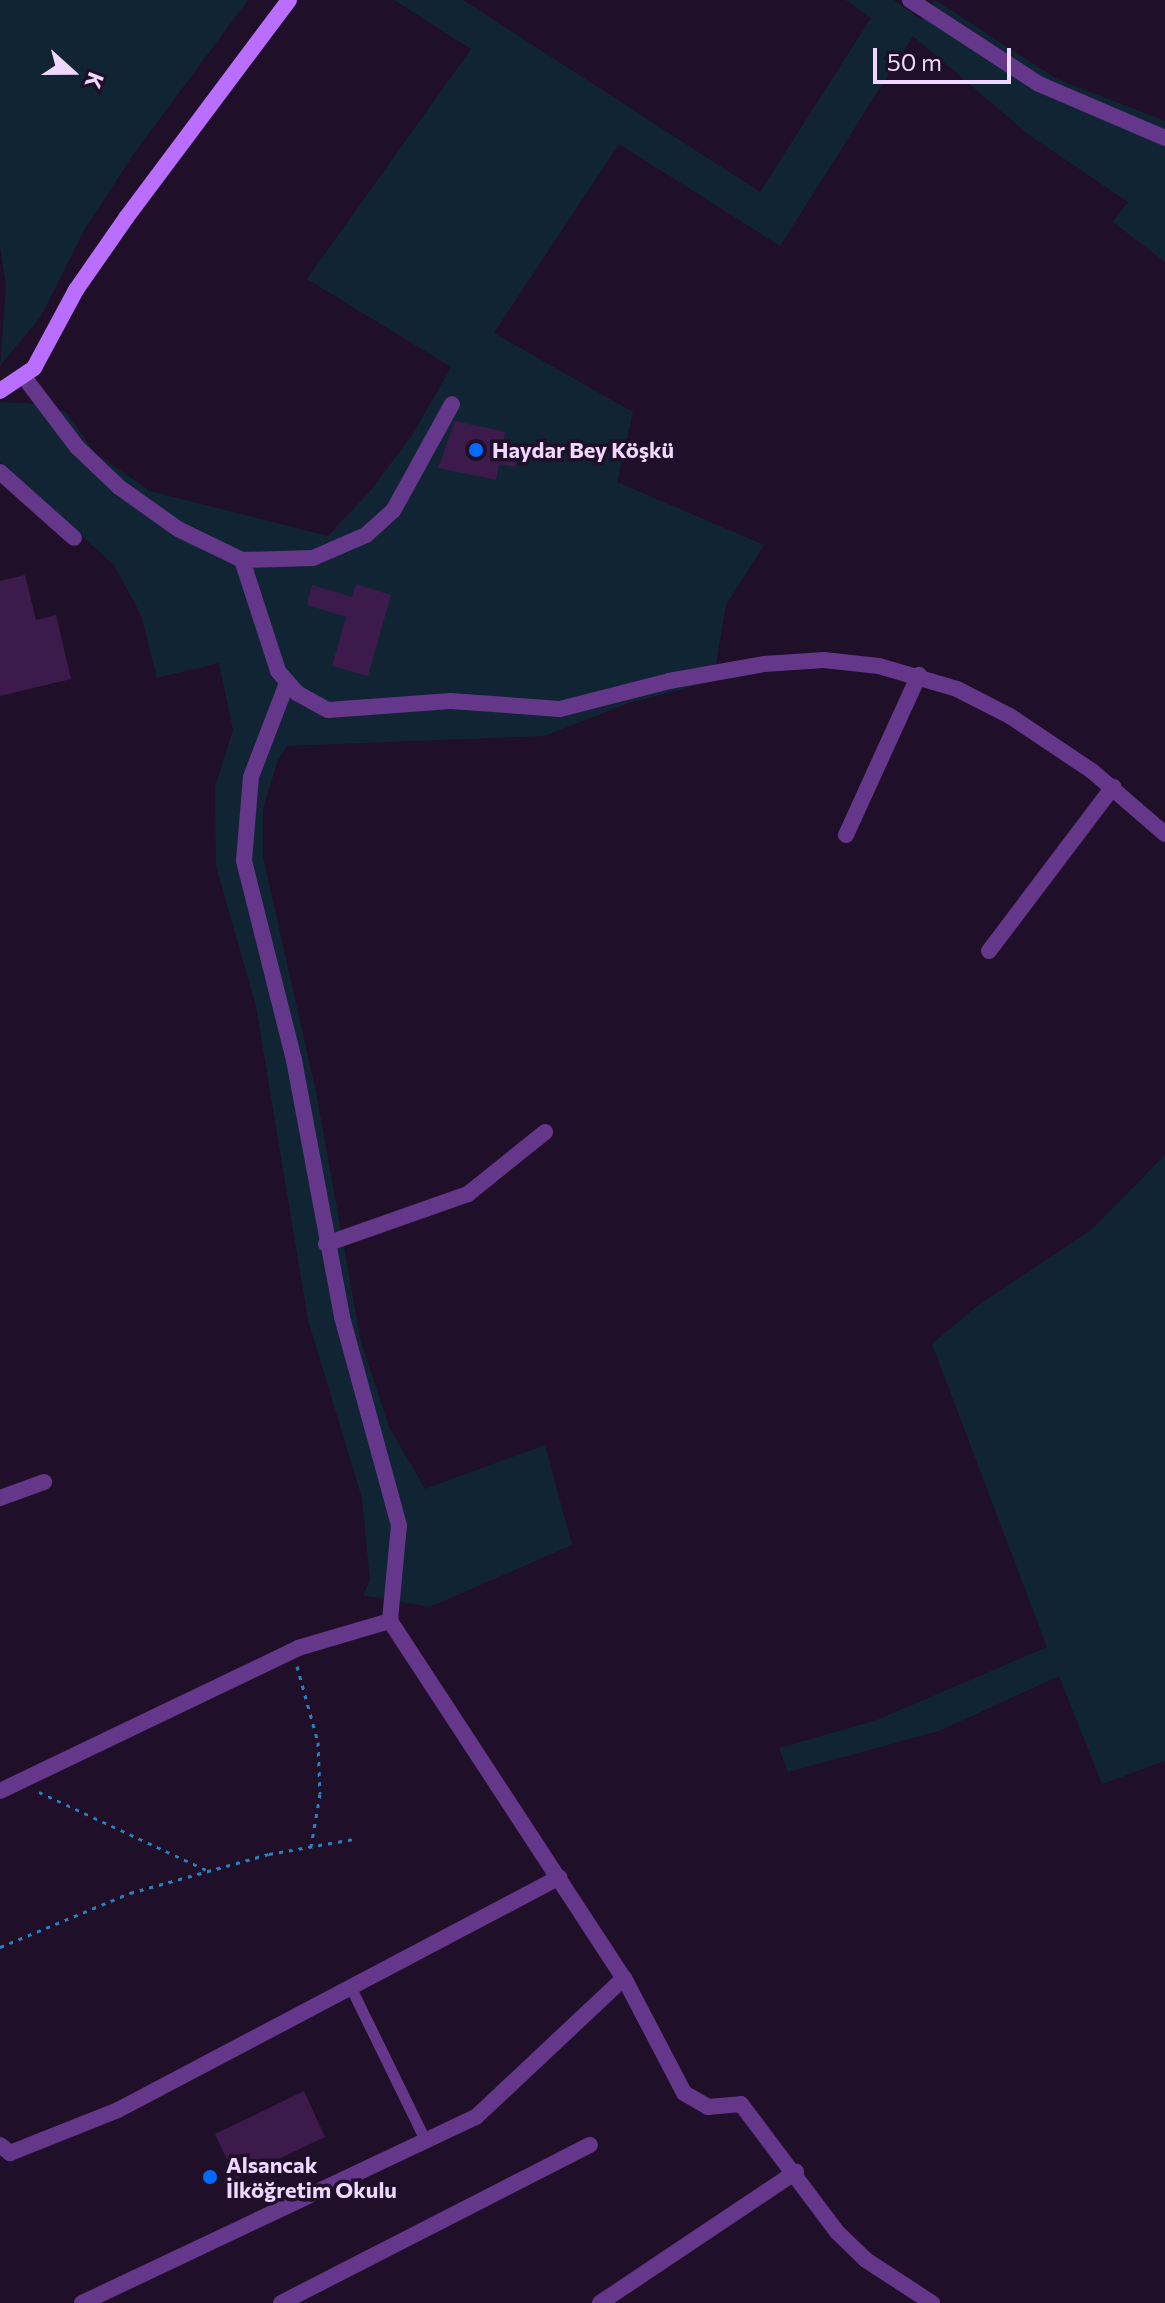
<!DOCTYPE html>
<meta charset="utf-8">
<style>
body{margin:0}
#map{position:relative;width:1165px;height:2303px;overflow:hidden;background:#200f29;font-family:Commissioner,sans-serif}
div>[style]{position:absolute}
.green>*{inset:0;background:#112433}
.building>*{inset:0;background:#3c1a4b}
.path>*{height:3px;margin-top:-1.5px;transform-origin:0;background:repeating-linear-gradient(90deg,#297fc0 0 4px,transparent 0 10px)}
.lane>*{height:11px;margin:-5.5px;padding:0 5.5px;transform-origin:5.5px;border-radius:5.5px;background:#64378a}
.street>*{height:16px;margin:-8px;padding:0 8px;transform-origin:8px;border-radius:8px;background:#64378a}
.secondary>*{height:16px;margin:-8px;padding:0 8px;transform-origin:8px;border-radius:8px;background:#b96eff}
.dots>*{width:22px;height:22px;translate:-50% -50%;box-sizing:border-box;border:4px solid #200f29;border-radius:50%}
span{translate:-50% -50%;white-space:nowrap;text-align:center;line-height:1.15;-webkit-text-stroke:7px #200f29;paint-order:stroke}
.poi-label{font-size:22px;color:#efd7ff;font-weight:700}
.left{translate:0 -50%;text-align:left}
.north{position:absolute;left:32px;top:32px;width:80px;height:80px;-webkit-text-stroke:6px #200f29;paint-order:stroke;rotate:111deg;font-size:22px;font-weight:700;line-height:32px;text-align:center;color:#efd7ff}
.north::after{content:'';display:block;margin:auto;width:28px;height:36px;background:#efd7ff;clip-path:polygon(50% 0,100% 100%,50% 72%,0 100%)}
.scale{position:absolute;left:873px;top:48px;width:138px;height:36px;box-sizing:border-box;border:4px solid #efd7ff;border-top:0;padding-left:10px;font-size:24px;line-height:28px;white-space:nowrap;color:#efd7ff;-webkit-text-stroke:6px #200f29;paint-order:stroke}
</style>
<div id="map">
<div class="green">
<i style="clip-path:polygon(0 0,248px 0,135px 152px,86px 227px,41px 316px,0 366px,6px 286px,0 246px)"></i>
<i style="clip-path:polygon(394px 0,463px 0,760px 192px,871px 18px,846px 0,894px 0,922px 20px,935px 0,1057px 79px,1165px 121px,1165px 262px,1113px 222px,1128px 202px,1029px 135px,913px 36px,780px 246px,619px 144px,494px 333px,633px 412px,617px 482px,764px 545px,726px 605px,713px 681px,629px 703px,544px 736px,287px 746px,278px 760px,263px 808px,263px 857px,316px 1092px,361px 1342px,389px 1427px,425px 1489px,545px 1445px,572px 1545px,430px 1607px,363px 1595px,370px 1580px,362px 1498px,308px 1320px,256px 1006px,216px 866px,215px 787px,233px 730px,219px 663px,157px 678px,141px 615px,114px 565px,0 462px,0 402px,30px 403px,66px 412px,95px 453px,150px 491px,328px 536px,371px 490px,413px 434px,451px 367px,307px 279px,471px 49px)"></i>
<i style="clip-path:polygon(1165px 1155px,1165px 1761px,1102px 1784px,1059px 1676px,939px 1731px,788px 1772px,779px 1748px,877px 1720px,1047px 1647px,932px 1344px,977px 1306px,1090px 1231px)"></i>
</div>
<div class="building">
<i style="clip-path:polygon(455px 421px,505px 432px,502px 448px,518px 451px,515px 467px,499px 464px,496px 480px,438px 468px)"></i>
<i style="clip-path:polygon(25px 575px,36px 620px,56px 615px,71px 679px,0 696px,0 581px)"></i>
<i style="clip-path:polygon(356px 584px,391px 595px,368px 676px,332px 666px,346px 617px,307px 605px,312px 585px,352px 597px)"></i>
<i style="clip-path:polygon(304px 2091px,325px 2137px,236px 2179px,215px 2134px)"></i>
</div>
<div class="path">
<i style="left:297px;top:1666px;width:79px;rotate:74.6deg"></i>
<i style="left:318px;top:1742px;width:52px;rotate:87.8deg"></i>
<i style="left:320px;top:1794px;width:53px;rotate:99.8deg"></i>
<i style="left:39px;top:1792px;width:184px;rotate:25deg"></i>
<i style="left:0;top:1947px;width:141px;rotate:-22.6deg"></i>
<i style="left:130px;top:1893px;width:144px;rotate:-15.7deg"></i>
<i style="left:269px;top:1854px;width:86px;rotate:-10deg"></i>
</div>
<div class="lane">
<i style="left:350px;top:1986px;width:171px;rotate:64deg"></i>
</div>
<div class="street">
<i style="left:910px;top:0;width:154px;rotate:33.1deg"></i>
<i style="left:1039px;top:84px;width:137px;rotate:23.2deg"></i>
<i style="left:24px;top:377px;width:88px;rotate:52.9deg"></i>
<i style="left:77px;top:447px;width:58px;rotate:43.6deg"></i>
<i style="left:119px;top:487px;width:72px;rotate:35.4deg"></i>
<i style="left:178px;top:529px;width:71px;rotate:25.8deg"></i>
<i style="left:242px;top:560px;width:71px;rotate:-1.6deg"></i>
<i style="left:313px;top:558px;width:58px;rotate:-23.5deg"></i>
<i style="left:366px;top:535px;width:36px;rotate:-42deg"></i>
<i style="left:393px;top:511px;width:122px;rotate:-61.1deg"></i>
<i style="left:0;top:472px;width:99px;rotate:41.7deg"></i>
<i style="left:242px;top:560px;width:117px;rotate:72deg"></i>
<i style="left:278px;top:671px;width:29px;rotate:49deg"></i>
<i style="left:297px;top:693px;width:35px;rotate:29deg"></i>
<i style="left:328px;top:710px;width:123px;rotate:-4.2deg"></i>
<i style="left:451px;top:701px;width:109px;rotate:4.2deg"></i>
<i style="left:560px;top:709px;width:113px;rotate:-14.4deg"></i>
<i style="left:669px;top:681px;width:97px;rotate:-10.1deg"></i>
<i style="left:764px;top:664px;width:60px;rotate:-3.8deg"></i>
<i style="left:824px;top:660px;width:55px;rotate:6.2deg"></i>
<i style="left:879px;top:666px;width:81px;rotate:16.4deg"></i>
<i style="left:957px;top:689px;width:59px;rotate:27deg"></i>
<i style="left:1010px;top:716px;width:99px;rotate:33.9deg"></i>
<i style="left:1092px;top:771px;width:96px;rotate:40.8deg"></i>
<i style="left:287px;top:683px;width:101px;rotate:111deg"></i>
<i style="left:251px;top:777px;width:84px;rotate:94.8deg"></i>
<i style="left:244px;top:861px;width:205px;rotate:75.9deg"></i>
<i style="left:294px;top:1060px;width:261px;rotate:79.4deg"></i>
<i style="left:342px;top:1317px;width:216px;rotate:74.7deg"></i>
<i style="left:399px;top:1525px;width:96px;rotate:95.4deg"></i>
<i style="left:390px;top:1621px;width:427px;rotate:56.8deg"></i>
<i style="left:624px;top:1978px;width:130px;rotate:62.4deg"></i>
<i style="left:684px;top:2093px;width:28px;rotate:30deg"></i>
<i style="left:708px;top:2107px;width:33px;rotate:-5deg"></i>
<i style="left:741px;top:2104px;width:160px;rotate:53.1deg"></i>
<i style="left:837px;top:2232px;width:40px;rotate:44deg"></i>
<i style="left:866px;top:2260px;width:79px;rotate:33.1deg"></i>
<i style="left:846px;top:835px;width:176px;rotate:-65.5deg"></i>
<i style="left:989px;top:951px;width:206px;rotate:-52.9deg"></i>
<i style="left:326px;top:1244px;width:151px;rotate:-19.4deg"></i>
<i style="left:468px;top:1194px;width:99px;rotate:-38.8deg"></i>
<i style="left:0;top:1498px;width:47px;rotate:-20deg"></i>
<i style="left:0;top:1791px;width:331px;rotate:-25.6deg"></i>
<i style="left:298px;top:1648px;width:96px;rotate:-16.4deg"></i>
<i style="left:0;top:2145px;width:13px;rotate:39deg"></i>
<i style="left:10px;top:2153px;width:116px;rotate:-21.7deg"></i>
<i style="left:118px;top:2110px;width:499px;rotate:-27.8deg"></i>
<i style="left:82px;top:2303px;width:436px;rotate:-25.3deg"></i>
<i style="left:476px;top:2117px;width:203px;rotate:-43.2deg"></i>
<i style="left:281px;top:2303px;width:347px;rotate:-27.1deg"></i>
<i style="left:600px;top:2303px;width:236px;rotate:-33.8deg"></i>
</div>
<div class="secondary">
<i style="left:0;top:391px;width:41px;rotate:-34.1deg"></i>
<i style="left:34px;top:368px;width:89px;rotate:-61.7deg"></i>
<i style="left:76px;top:290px;width:88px;rotate:-55.2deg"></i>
<i style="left:126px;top:218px;width:272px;rotate:-53.2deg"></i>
</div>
<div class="dots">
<i style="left:476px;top:450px;background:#0369ff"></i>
<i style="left:210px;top:2177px;background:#0369ff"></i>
</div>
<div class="poi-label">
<span class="left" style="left:492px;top:450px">Haydar Bey Köşkü</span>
<span class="left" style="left:226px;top:2177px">Alsancak<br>İlköğretim Okulu</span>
</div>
<div class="north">K</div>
<div class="scale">50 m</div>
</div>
